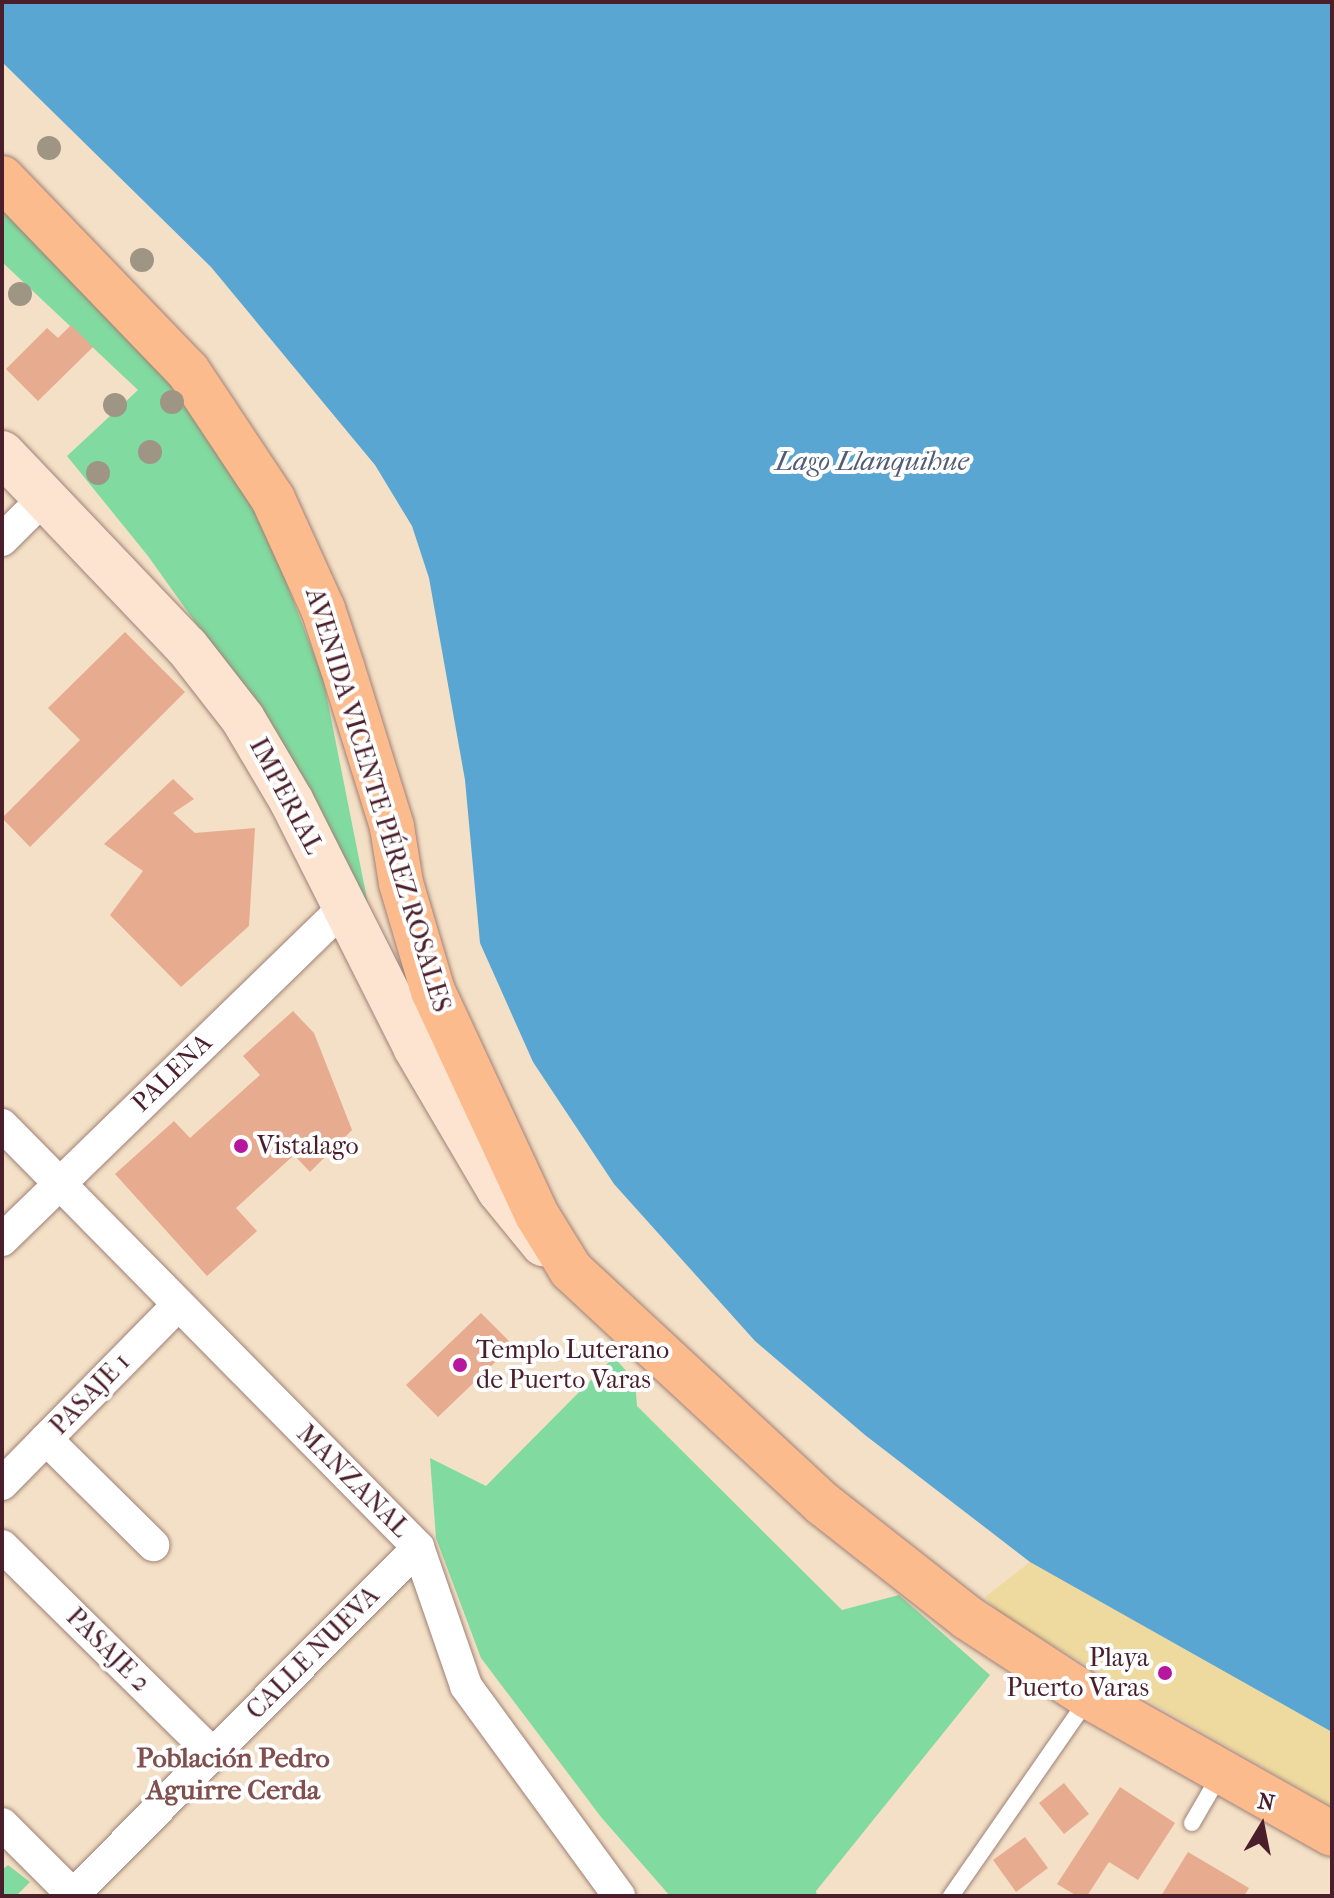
<!DOCTYPE html>
<meta charset="utf-8">
<style>
body{margin:0}
#map{position:relative;width:1334px;height:1898px;overflow:hidden;background:#f4e0c6;font-family:"IM FELL French Canon",serif}
div>[style]{position:absolute}
.green>*{inset:0;background:#81da9f}
.sand>*{inset:0;background:#eeda9e}
.water>*{inset:0;background:#5aa6d3}
.building>*{inset:0;background:#e7ab8f}
.roads{filter:drop-shadow(0 0 2px #9f8078) drop-shadow(0 0 2px #9f8078)}
.lane>*{height:16px;margin:-8px;padding:0 8px;transform-origin:8px;border-radius:8px;background:#fff}
.street>*{height:32px;margin:-16px;padding:0 16px;transform-origin:16px;border-radius:16px;background:#fff}
.secondary>*{height:44px;margin:-22px;padding:0 22px;transform-origin:22px;border-radius:22px;background:#fde4d1}
.primary>*{height:44px;margin:-22px;padding:0 22px;transform-origin:22px;border-radius:22px;background:#fbbb8d}
.trees>*{width:24px;height:24px;margin:-12px;border-radius:50%;background:#9f9584}
.dots>*{width:22px;height:22px;translate:-50% -50%;box-sizing:border-box;border:4px solid #fff;border-radius:50%}
span{translate:-50% -50%;white-space:nowrap;text-align:center;line-height:1.15;-webkit-text-stroke:8px #fff;paint-order:stroke}
.street-label{font-size:26px;color:#4a1f2b}
.poi-label{font-size:26px;color:#4a1f2b}
.left{translate:0 -50%;text-align:left}
.right{translate:-100% -50%;text-align:right}
.water-label{font-size:28px;color:#515c77;font-style:italic}
.neighbourhood-label{font-size:28px;color:#81504e;font-weight:700}
.frame{position:absolute;inset:0;border:4px solid #4a1f2b;pointer-events:none}
.north{position:absolute;left:1222px;top:1786px;width:80px;height:80px;-webkit-text-stroke:6px #fff;paint-order:stroke;rotate:10deg;font-size:22px;font-weight:700;line-height:32px;text-align:center;color:#4a1f2b}
.north::after{content:'';display:block;margin:auto;width:28px;height:36px;background:#4a1f2b;clip-path:polygon(50% 0,100% 100%,50% 72%,0 100%)}
</style>
<div id="map">
<div class="green">
<i style="clip-path:polygon(2px 195px,219px 437px,272px 545px,323px 678px,370px 914px,232px 674px,148px 556px,67px 456px,138px 390px,2px 262px)"></i>
<i style="clip-path:polygon(614px 1357px,635px 1381px,637px 1406px,842px 1610px,899px 1595px,990px 1675px,816px 1891px,817px 1896px,670px 1896px,601px 1817px,481px 1658px,436px 1538px,430px 1458px,486px 1486px)"></i>
<i style="clip-path:polygon(8px 1865px,30px 1882px,16px 1896px,2px 1896px,2px 1870px)"></i>
</div>
<div class="sand">
<i style="clip-path:polygon(1030px 1562px,1332px 1732px,1332px 1807px,1001px 1615px,985px 1597px)"></i>
</div>
<div class="water">
<i style="clip-path:polygon(2px 2px,1332px 2px,1332px 1732px,1030px 1562px,865px 1435px,755px 1341px,614px 1184px,533px 1062px,480px 943px,465px 780px,429px 578px,412px 526px,375px 465px,211px 267px,2px 62px)"></i>
</div>
<div class="building">
<i style="clip-path:polygon(71px 325px,93px 347px,38px 401px,6px 369px,47px 328px,58px 338px)"></i>
<i style="clip-path:polygon(125px 632px,185px 692px,30px 847px,2px 818px,80px 740px,48px 708px)"></i>
<i style="clip-path:polygon(173px 779px,194px 799px,173px 813px,195px 833px,255px 828px,249px 926px,181px 987px,110px 915px,143px 871px,104px 844px)"></i>
<i style="clip-path:polygon(293px 1011px,314px 1033px,352px 1130px,310px 1172px,294px 1155px,236px 1208px,257px 1231px,207px 1276px,115px 1174px,174px 1121px,190px 1138px,260px 1075px,243px 1056px)"></i>
<i style="clip-path:polygon(481px 1313px,513px 1345px,438px 1417px,406px 1385px)"></i>
<i style="clip-path:polygon(1064px 1783px,1089px 1814px,1064px 1834px,1039px 1803px)"></i>
<i style="clip-path:polygon(1120px 1787px,1175px 1823px,1138px 1880px,1109px 1862px,1087px 1896px,1077px 1896px,1057px 1884px)"></i>
<i style="clip-path:polygon(1025px 1837px,1048px 1868px,1016px 1892px,993px 1860px)"></i>
<i style="clip-path:polygon(1188px 1852px,1249px 1888px,1244px 1896px,1161px 1896px)"></i>
</div>
<div class="roads">
<div class="lane">
<i style="left:1192px;top:1823px;width:58px;rotate:-59.9deg"></i>
<i style="left:951px;top:1896px;width:239px;rotate:-55.2deg"></i>
</div>
<div class="street">
<i style="left:2px;top:540px;width:61px;rotate:-45deg"></i>
<i style="left:2px;top:1125px;width:593px;rotate:45.41deg"></i>
<i style="left:418px;top:1547px;width:147px;rotate:70.9deg"></i>
<i style="left:466px;top:1686px;width:260px;rotate:53.9deg"></i>
<i style="left:2px;top:1240px;width:476px;rotate:-44.2deg"></i>
<i style="left:46px;top:1439px;width:151px;rotate:44.7deg"></i>
<i style="left:2px;top:1484px;width:251px;rotate:-45.5deg"></i>
<i style="left:2px;top:1546px;width:296px;rotate:44.6deg"></i>
<i style="left:2px;top:1824px;width:102px;rotate:45deg"></i>
<i style="left:72px;top:1896px;width:491px;rotate:-45.2deg"></i>
</div>
<div class="secondary">
<i style="left:2px;top:453px;width:268px;rotate:46.4deg"></i>
<i style="left:187px;top:647px;width:91px;rotate:52.1deg"></i>
<i style="left:243px;top:719px;width:96px;rotate:59.4deg"></i>
<i style="left:292px;top:802px;width:274px;rotate:63.3deg"></i>
<i style="left:415px;top:1047px;width:166px;rotate:59.6deg"></i>
<i style="left:499px;top:1190px;width:70px;rotate:50.8deg"></i>
</div>
<div class="primary">
<i style="left:2px;top:178px;width:268px;rotate:46.1deg"></i>
<i style="left:188px;top:371px;width:154px;rotate:56.4deg"></i>
<i style="left:273px;top:499px;width:121px;rotate:65.6deg"></i>
<i style="left:323px;top:609px;width:60px;rotate:71.6deg"></i>
<i style="left:342px;top:666px;width:169px;rotate:72.7deg"></i>
<i style="left:392px;top:827px;width:57px;rotate:80.9deg"></i>
<i style="left:401px;top:883px;width:113px;rotate:73.5deg"></i>
<i style="left:433px;top:991px;width:247px;rotate:65.1deg"></i>
<i style="left:537px;top:1215px;width:65px;rotate:58.3deg"></i>
<i style="left:571px;top:1270px;width:344px;rotate:42.9deg"></i>
<i style="left:823px;top:1504px;width:184px;rotate:38.2deg"></i>
<i style="left:968px;top:1618px;width:145px;rotate:33.1deg"></i>
<i style="left:1089px;top:1697px;width:279px;rotate:29.4deg"></i>
</div>
</div>
<div class="trees">
<i style="left:49px;top:148px"></i>
<i style="left:142px;top:260px"></i>
<i style="left:20px;top:294px"></i>
<i style="left:172px;top:402px"></i>
<i style="left:115px;top:405px"></i>
<i style="left:150px;top:452px"></i>
<i style="left:98px;top:473px"></i>
</div>
<div class="dots">
<i style="left:241px;top:1146px;background:#b5179e"></i>
<i style="left:460px;top:1365px;background:#b5179e"></i>
<i style="left:1165px;top:1673px;background:#b5179e"></i>
</div>
<div class="street-label">
<span style="left:286px;top:796px;rotate:62deg">IMPERIAL</span>
<span style="left:378px;top:800px;rotate:73deg">AVENIDA VICENTE PÉREZ ROSALES</span>
<span style="left:172px;top:1073px;rotate:-44deg">PALENA</span>
<span style="left:90px;top:1394px;rotate:-46deg">PASAJE 1</span>
<span style="left:353px;top:1481px;rotate:45deg">MANZANAL</span>
<span style="left:108px;top:1650px;rotate:45deg">PASAJE 2</span>
<span style="left:313px;top:1653px;rotate:-45deg">CALLE NUEVA</span>
</div>
<div class="poi-label">
<span class="left" style="left:257px;top:1146px">Vistalago</span>
<span class="left" style="left:476px;top:1365px">Templo Luterano<br>de Puerto Varas</span>
<span class="right" style="left:1149px;top:1673px">Playa<br>Puerto Varas</span>
</div>
<div class="water-label">
<span style="left:872px;top:461px">Lago Llanquihue</span>
</div>
<div class="neighbourhood-label">
<span style="left:233px;top:1774px">Población Pedro<br>Aguirre Cerda</span>
</div>
<div class="frame"></div>
<div class="north">N</div>
</div>
